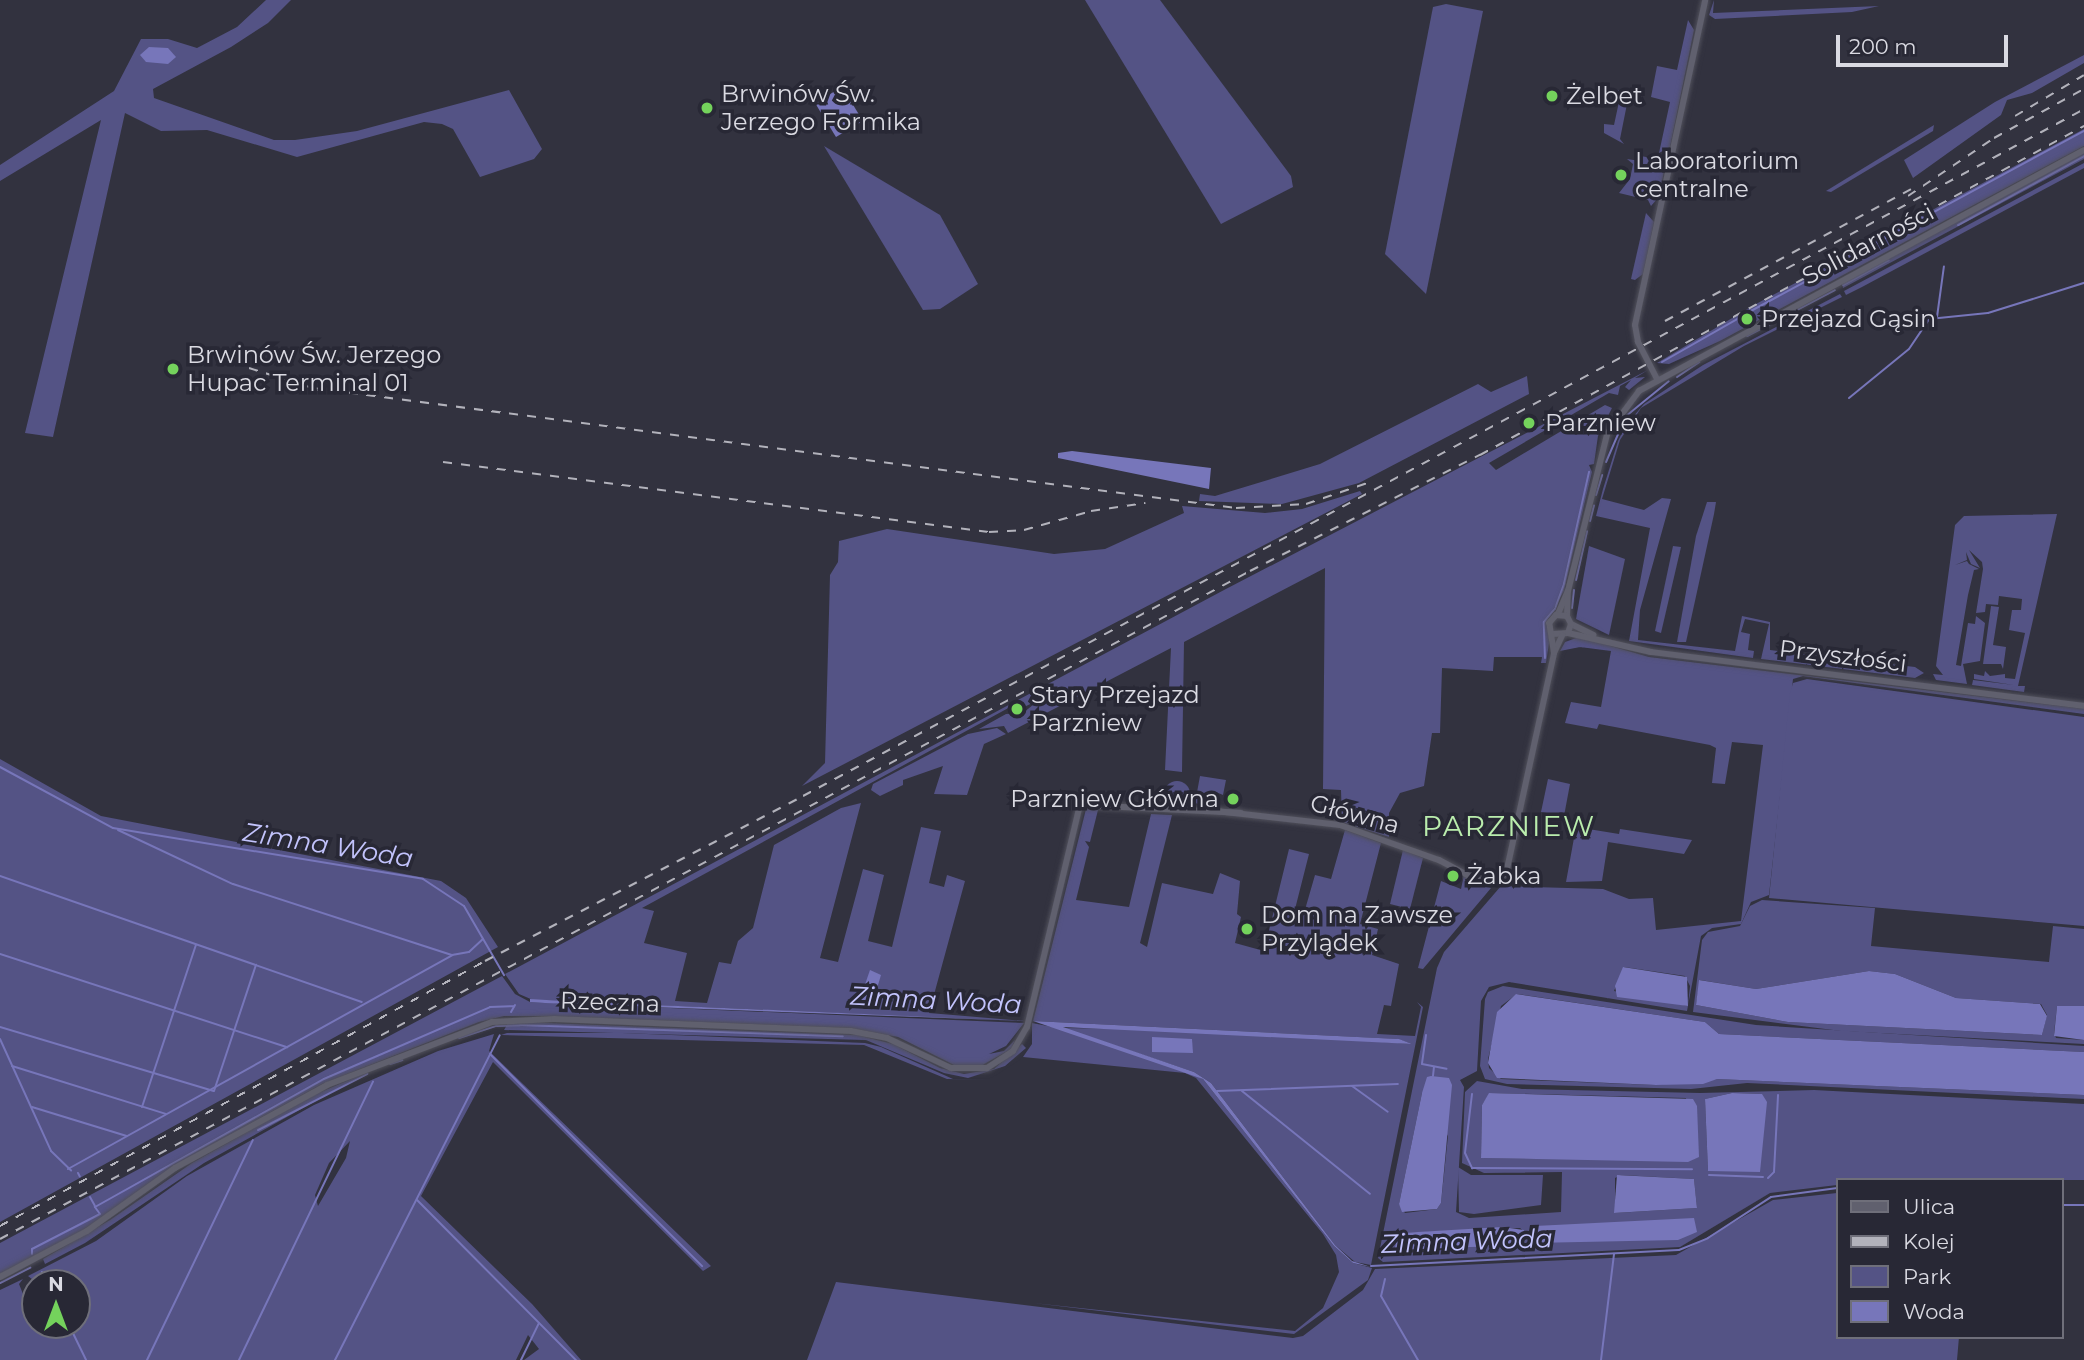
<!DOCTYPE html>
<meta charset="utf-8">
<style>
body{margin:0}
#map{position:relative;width:2084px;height:1360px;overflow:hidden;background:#32323f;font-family:Montserrat,sans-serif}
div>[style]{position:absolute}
.green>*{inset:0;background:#545385}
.round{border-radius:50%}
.water>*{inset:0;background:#7776ba}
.stream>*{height:2px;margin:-1px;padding:0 1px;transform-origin:1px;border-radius:1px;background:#7776ba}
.roads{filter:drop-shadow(0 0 2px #50505b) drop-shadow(0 0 2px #50505b)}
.minor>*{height:6px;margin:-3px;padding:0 3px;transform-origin:3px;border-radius:3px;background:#60606e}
.rail>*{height:2px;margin-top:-1px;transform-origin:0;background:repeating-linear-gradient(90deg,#b2b2bb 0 9px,transparent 0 18px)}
.dots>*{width:19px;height:19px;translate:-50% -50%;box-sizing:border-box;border:4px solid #282835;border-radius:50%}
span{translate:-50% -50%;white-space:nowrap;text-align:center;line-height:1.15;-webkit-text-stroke:7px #282835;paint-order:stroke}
.poi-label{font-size:24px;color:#dadae2}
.left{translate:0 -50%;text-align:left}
.right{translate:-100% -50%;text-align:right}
.street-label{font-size:24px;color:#dadae2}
.water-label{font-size:26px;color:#c2c3fc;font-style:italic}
.quarter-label{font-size:28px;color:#baedad;letter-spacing:2px}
.legend{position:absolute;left:1836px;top:1178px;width:228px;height:161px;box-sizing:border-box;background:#282835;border:2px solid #6f6f7a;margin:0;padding:9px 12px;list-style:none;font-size:21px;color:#dadae2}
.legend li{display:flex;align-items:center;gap:14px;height:35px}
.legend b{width:35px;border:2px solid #6f6f7a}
.north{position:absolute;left:21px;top:1269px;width:70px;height:70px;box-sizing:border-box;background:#282835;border:2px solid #6f6f7a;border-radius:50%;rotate:0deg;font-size:19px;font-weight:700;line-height:28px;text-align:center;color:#dadae2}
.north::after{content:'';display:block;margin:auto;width:24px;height:32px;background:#74d25c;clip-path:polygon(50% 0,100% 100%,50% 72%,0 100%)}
.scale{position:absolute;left:1836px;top:35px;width:172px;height:32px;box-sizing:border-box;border:4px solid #dadae2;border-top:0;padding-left:9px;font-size:21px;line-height:24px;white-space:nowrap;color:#dadae2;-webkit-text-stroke:5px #282835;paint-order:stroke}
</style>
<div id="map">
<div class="green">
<i style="clip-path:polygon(266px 0,291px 0,268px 23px,231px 47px,153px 89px,154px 98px,274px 140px,295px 140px,357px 131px,509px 90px,542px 149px,534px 159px,480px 177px,453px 129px,442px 124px,424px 122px,297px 157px,207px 130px,161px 131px,125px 113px,53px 437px,25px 433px,101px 120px,0 181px,0 165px,114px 91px,141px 39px,168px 39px,197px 48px,237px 27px)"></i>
<i style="clip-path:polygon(1085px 0,1160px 0,1291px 176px,1293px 187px,1221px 224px)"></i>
<i style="clip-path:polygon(1714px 0,1713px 13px,1879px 6px,1852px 12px,1715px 19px,1709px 15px)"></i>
<i style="clip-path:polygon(1446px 4px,1483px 11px,1426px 294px,1385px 254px,1433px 7px)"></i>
<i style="clip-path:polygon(1688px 20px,1694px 30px,1670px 147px,1659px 153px,1670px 102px,1651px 97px,1657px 66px,1677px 70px)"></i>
<i style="clip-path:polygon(2084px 55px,2084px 63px,2032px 93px,2007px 100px,2001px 115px,1913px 178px,1904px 160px,1995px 102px)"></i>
<i style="clip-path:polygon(1609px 88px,1640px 95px,1638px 105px,1627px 104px,1620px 139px,1624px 144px,1604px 133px,1604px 124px,1614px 125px,1620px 97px)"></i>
<i style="clip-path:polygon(1934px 125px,1933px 131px,1831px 192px,1826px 191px)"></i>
<i style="clip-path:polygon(2084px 129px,2084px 146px,1720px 341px,1669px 364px,1657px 363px,1754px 305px)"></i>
<i style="clip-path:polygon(824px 146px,940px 215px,978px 284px,940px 309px,923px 310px)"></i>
<i style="clip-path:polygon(2084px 153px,2084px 159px,1843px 288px,1842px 283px)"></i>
<i style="clip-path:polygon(1641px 156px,1661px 160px,1665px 166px,1659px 197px,1651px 206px,1648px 200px,1619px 193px,1630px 179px,1633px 164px,1627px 159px,1640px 161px)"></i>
<i style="clip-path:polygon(2084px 163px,2084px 168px,1862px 287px,1846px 295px,1844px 291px)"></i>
<i style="clip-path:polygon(1646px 213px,1654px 222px,1643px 274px,1635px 280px,1631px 279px)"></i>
<i style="clip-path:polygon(1840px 294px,1842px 297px,1744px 346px,1641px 408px,1620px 440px,1602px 499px,1644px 510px,1662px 498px,1671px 499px,1640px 610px,1638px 640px,1735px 651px,1742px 616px,1770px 622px,1770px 650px,1915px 667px,1924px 673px,1915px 678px,1761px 659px,1769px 624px,1745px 619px,1741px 632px,1750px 634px,1748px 650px,1754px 651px,1753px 658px,1629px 641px,1650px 528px,1596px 516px,1603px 489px,1618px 441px,1626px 425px,1644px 404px,1703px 365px)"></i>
<i style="clip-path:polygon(1648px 370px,1635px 378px,1645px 377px,1629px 390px,1625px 387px,1631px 380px,1620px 386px,1618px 395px,1609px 393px,1489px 463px,1496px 470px,1605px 405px,1612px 408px,1598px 436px,1594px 464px,1589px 465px,1592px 472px,1564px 591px,1546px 622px,1550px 637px,1546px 663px,1541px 663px,1542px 657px,1494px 657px,1493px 671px,1442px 668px,1440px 733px,1432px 733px,1424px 786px,1400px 793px,1389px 813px,1389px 837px,1342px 822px,1341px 790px,1323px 789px,1325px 568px,1184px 642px,1182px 772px,1165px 770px,1171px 648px,1008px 733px,1004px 726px,979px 729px,1006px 714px,1023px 713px,1039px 700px,1024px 707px,1012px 706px,642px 908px,654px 911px,644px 943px,687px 953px,675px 1001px,707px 1003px,719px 962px,731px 964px,738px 941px,753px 928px,774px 845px,841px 808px,861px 803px,820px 958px,838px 962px,863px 869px,884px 875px,868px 941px,892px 947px,921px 827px,941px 831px,929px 883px,944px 887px,947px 875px,965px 881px,929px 1013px,1025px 1021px,533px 1000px,519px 994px,505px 974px,1224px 590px)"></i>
<i style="clip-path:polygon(1527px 376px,1529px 394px,1359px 483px,1282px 504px,1199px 501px,1200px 494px,1215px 496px,1320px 464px,1478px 384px,1491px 392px)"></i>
<i style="clip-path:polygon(1360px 491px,1362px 494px,802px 786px,825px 763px,830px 575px,838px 562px,839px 541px,887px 529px,1054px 554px,1105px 549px,1184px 513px,1182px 506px,1265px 513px,1302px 509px)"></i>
<i style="clip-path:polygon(1707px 502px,1716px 502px,1714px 514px,1686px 642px,1677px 642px,1696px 536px)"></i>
<i style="clip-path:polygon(2057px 514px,2018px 686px,2025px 686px,2024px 692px,1972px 685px,1973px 680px,2014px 685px,1974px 679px,1974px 674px,1984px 676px,1985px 671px,1990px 676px,2005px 674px,2005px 678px,2015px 679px,2025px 633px,2009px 630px,2012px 610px,2021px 610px,2022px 599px,1999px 596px,1998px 605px,1986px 604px,1985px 612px,1976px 613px,1983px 569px,1982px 562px,1969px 550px,1980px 568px,1971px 564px,1966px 552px,1967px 560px,1955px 565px,1967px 561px,1969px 564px,1979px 569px,1974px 570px,1968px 595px,1956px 665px,1961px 666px,1968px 623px,1975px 624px,1976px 616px,1985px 623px,1980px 661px,1963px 664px,1967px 684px,1936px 680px,1933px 674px,1943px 675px,1936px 666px,1955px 525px,1964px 516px)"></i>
<i style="clip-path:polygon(1589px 546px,1625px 559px,1609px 635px,1576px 619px)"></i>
<i style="clip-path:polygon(1673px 546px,1681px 547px,1661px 633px,1655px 631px)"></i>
<i style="clip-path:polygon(1991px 606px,1999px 607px,1993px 645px,2006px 647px,2003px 669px,2001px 664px,1983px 664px)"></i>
<i style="clip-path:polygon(evenodd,1579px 637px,1649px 657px,2084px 709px,2084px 714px,1803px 676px,1793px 679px,1769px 895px,1751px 902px,1741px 924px,1712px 928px,1701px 936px,1687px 1011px,1509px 982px,1489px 987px,1481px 1001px,1477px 1071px,1460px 1080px,1464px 1087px,1456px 1212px,1469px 1218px,1561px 1212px,1562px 1172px,1484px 1173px,1462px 1163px,1465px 1092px,1477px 1081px,1522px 1089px,1700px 1093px,1814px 1090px,2084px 1104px,2084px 1180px,1837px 1180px,1837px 1185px,1770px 1193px,1680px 1247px,1383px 1262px,1378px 1258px,1437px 968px,1444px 952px,1501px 886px,1603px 889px,1629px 899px,1653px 898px,1656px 930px,1741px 921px,1763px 745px,1732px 742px,1725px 784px,1712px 783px,1716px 748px,1710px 745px,1599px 724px,1597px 729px,1565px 723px,1571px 702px,1601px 707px,1611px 651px,1580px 647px,1560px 651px,1565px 642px,1579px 637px,1624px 967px,1685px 976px,1690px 986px,1688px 1006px,1614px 991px,1624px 967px,1579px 637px,1422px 1093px,1448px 1136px,1441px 1203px,1437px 1209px,1405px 1213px,1399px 1204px,1422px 1093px,1579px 637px,1490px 1093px,1686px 1098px,1692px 1160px,1481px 1158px,1482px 1105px,1490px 1093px,1579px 637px,1732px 1093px,1762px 1094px,1708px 1171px,1705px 1099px,1732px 1093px,1579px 637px,1621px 1175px,1694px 1179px,1697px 1208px,1615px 1213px,1615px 1178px,1621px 1175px,1579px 637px,1520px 1228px,1526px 1233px,1431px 1252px,1398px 1253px,1394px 1241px,1401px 1233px,1520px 1228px)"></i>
<i style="clip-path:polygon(1807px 679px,2084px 717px,2084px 926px,1769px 898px,1790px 693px,1793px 683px)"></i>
<i style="clip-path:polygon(997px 728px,1006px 734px,984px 744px,967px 795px,934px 794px,943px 766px,903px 780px,903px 785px,880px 796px,871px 790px,873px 784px,968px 734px)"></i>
<i style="clip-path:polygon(0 759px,101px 816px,441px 881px,466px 898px,498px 947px,0 1222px)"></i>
<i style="clip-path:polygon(1200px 776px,1226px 780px,1223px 795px,1216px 792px,1208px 807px,1195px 803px)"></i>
<i style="clip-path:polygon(1548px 779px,1570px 784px,1564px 816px,1541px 812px)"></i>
<i class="round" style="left:1164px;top:781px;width:26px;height:26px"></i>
<i style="clip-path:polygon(1086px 809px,1098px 810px,1090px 842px,1085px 841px,1089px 847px,1076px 900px,1129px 907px,1151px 814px,1172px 815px,1140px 943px,1147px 947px,1162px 883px,1213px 894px,1220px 873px,1240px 881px,1237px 914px,1241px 917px,1235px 943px,1264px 951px,1289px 849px,1309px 854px,1293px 917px,1302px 920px,1315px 875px,1331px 879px,1345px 830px,1381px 843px,1360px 924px,1378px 929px,1372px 955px,1399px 964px,1391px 1006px,1384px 1005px,1377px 1034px,1415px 1036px,1421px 1007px,1417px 1002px,1423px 1007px,1371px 1265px,1355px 1262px,1335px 1245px,1211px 1083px,1194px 1072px,1063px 1028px,1201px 1030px,1412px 1044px,1398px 1039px,1033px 1021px)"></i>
<i style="clip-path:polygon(1576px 827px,1619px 834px,1620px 829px,1692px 840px,1684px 854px,1608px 842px,1602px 881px,1566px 882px)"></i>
<i style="clip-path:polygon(1403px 850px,1423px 858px,1410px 909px,1390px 904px)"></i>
<i style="clip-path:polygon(1464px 875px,1491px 888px,1423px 969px,1418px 968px,1441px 881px,1461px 889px)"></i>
<i style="clip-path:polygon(evenodd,1762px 900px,1875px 908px,1871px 946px,2049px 962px,2053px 926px,2084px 929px,2084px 1006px,2057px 1006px,2054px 1033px,2056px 1038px,2084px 1040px,2084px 1044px,1841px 1031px,1693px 1012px,1702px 940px,1708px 932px,1740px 926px,1750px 906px,1762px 900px,1869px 971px,1895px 974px,1956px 998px,2041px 1004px,2047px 1015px,2042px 1035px,1788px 1022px,1696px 1005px,1700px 980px,1756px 989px,1869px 971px)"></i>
<i style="clip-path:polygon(502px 976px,515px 994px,530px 1002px,1024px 1023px,1006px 1046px,989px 1054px,1004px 1051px,1015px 1040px,1011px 1049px,979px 1067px,958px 1067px,898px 1037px,851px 1028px,549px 1016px,504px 1016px,479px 1022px,322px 1084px,200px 1151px,83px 1230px,0 1274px,0 1243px)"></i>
<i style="clip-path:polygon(1503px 986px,1756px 1025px,2084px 1046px,2084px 1052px,1719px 1034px,1705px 1022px,1517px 994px,1501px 1006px,1488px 1059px,1489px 1068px,1501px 1079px,1656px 1085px,1717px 1079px,2084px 1095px,2084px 1099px,1747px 1083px,1691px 1089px,1507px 1084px,1485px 1079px,1480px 1066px,1485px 999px,1488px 992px)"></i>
<i style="clip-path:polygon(520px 1022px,857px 1035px,893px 1044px,940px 1068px,964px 1074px,994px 1069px,1022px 1044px,1026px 1048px,1005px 1066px,968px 1078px,944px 1073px,866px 1040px,504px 1030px,508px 1023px)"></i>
<i style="clip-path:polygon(1032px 1023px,1063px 1029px,1193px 1074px,1203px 1079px,1334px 1246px,1353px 1263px,1372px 1268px,1368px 1280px,1294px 1334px,1033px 1303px,1295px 1331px,1323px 1308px,1339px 1272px,1336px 1255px,1323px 1234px,1196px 1078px,1185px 1073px,1023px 1057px,1032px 1044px)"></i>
<i style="clip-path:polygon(507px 1033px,622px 1033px,865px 1043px,881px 1047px,953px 1079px,994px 1080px,947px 1079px,864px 1045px,501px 1035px)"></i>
<i style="clip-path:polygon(evenodd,494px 1034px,489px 1051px,711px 1266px,703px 1271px,493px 1062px,421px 1196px,532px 1304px,581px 1360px,524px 1360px,539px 1349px,528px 1335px,516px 1360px,0 1360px,0 1290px,23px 1279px,19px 1284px,23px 1294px,35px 1288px,35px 1325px,77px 1325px,77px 1283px,37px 1283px,28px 1276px,96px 1241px,187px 1176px,314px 1105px,438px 1051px,494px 1034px,350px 1141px,346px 1158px,318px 1206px,315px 1195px,329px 1163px,350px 1141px)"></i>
<i style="clip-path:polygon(368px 1072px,204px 1163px,85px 1243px,45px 1264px,43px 1259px,110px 1220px,192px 1163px,309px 1097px)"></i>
<i style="clip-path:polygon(1458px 1167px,1471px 1175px,1543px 1175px,1541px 1205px,1474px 1214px,1459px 1212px)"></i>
<i style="clip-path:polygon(1837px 1193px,1837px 1337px,1959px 1337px,1957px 1360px,807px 1360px,836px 1282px,1293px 1338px,1303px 1336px,1363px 1290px,1375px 1269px,1676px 1255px,1773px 1200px)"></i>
</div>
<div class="water">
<i style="clip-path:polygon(149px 47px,168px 48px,176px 57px,168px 64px,146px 62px,140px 55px)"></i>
<i style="clip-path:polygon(842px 87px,863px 121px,836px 137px,815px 103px)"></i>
<i style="clip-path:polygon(1072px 451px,1211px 468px,1209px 489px,1058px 458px,1058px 453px)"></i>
<i style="clip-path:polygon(1623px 967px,1687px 977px,1688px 1006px,1617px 997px,1615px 986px)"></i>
<i style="clip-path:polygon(870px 970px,881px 975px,872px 1005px,860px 999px)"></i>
<i style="clip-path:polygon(1869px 971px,1895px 974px,1956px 998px,2040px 1004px,2047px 1016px,2042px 1035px,1788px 1022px,1696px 1005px,1699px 980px,1756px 989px)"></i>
<i style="clip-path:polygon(1516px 994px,1705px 1022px,1719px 1034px,2084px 1052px,2084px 1095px,1717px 1079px,1703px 1084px,1656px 1085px,1497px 1078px,1488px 1063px,1497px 1012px)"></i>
<i style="clip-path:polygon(530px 999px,563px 1001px,1025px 1021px,545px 1003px,530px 1002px)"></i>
<i style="clip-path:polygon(2057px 1006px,2084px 1006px,2084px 1040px,2054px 1036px)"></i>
<i style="clip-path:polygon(1033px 1021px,1399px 1039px,1412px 1044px,1063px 1027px,1194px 1072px,1211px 1083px,1335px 1245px,1352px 1261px,1371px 1267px,1353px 1263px,1334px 1246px,1203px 1079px)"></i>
<i style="clip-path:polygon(1152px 1037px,1192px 1039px,1193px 1053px,1152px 1052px)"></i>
<i style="clip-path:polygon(1431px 1076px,1449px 1078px,1452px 1085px,1441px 1203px,1437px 1209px,1402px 1212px,1399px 1204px,1422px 1093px,1427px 1077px)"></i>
<i style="clip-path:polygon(1489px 1093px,1693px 1099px,1697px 1106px,1699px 1157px,1688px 1162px,1481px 1158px,1482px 1105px)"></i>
<i style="clip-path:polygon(1732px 1093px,1762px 1094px,1767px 1102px,1760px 1172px,1708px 1171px,1705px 1099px)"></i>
<i style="clip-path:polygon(1617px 1175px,1694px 1179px,1697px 1208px,1614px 1213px)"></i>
<i style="clip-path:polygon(1694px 1218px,1697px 1232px,1678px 1240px,1532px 1243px,1535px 1226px)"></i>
<i style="clip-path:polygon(1502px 1227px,1524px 1230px,1522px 1245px,1395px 1250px,1396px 1235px,1401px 1233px)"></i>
</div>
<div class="stream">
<i style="left:1958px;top:225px;width:144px;rotate:-28.7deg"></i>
<i style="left:1843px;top:285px;width:52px;rotate:-28.5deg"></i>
<i style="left:1749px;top:312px;width:381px;rotate:-28.4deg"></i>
<i style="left:1937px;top:317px;width:51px;rotate:-82.2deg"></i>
<i style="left:1747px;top:336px;width:99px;rotate:-27.6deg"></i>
<i style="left:1662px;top:362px;width:89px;rotate:-29.7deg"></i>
<i style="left:1677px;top:377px;width:27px;rotate:-34deg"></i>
<i style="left:1849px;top:398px;width:77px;rotate:-39.2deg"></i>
<i style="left:1909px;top:349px;width:36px;rotate:-56deg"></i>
<i style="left:1929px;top:319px;width:59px;rotate:-5.8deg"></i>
<i style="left:1988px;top:313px;width:101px;rotate:-17.4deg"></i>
<i style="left:1606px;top:462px;width:50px;rotate:-66.5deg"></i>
<i style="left:1626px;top:416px;width:55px;rotate:-39.1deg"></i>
<i style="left:1596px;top:495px;width:21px;rotate:-73deg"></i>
<i style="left:1590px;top:521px;width:16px;rotate:-76deg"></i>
<i style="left:1576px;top:580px;width:50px;rotate:-77.3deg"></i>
<i style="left:1572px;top:608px;width:18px;rotate:-84deg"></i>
<i style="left:1545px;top:658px;width:36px;rotate:-92deg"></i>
<i style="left:1544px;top:622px;width:17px;rotate:-50deg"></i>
<i style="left:1555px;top:609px;width:27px;rotate:-70deg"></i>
<i style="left:1564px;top:584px;width:115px;rotate:-77.4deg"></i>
<i style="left:0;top:767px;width:128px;rotate:28.4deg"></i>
<i style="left:113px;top:828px;width:314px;rotate:9.3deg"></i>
<i style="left:423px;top:879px;width:49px;rotate:33.4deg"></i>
<i style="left:464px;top:906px;width:80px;rotate:59.9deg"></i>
<i style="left:118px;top:830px;width:127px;rotate:25.2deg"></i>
<i style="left:233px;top:884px;width:230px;rotate:18deg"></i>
<i style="left:452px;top:955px;width:17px;rotate:-10deg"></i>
<i style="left:469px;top:952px;width:19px;rotate:-43deg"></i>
<i style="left:0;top:876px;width:383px;rotate:19.2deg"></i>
<i style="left:0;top:954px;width:302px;rotate:18deg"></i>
<i style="left:511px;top:1012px;width:8px;rotate:-60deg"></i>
<i style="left:0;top:1027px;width:223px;rotate:16.7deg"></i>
<i style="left:214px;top:1091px;width:133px;rotate:-71.6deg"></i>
<i style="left:1426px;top:1035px;width:29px;rotate:98deg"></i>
<i style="left:1422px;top:1064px;width:25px;rotate:11deg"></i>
<i style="left:459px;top:1038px;width:40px;rotate:-18deg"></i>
<i style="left:497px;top:1026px;width:23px;rotate:-2deg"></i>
<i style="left:520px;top:1025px;width:323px;rotate:2deg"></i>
<i style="left:0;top:1039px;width:123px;rotate:65.5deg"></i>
<i style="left:51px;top:1151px;width:28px;rotate:44deg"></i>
<i style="left:490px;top:1054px;width:300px;rotate:45deg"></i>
<i style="left:390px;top:1064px;width:13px;rotate:-18deg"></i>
<i style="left:12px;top:1066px;width:161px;rotate:17.3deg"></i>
<i style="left:1433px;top:1076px;width:9px;rotate:-84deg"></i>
<i style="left:1352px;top:1086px;width:44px;rotate:35.8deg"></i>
<i style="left:1217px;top:1091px;width:181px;rotate:-2.2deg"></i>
<i style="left:1242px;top:1091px;width:164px;rotate:38.8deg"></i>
<i style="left:1472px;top:1094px;width:59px;rotate:96.8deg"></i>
<i style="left:1465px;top:1153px;width:17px;rotate:65deg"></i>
<i style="left:1472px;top:1168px;width:220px;rotate:0.3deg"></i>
<i style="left:32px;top:1107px;width:99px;rotate:17deg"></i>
<i style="left:142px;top:1107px;width:171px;rotate:-71.6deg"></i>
<i style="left:258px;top:1130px;width:123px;rotate:-27.2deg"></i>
<i style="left:68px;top:1169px;width:440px;rotate:-29.1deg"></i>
<i style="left:78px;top:1173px;width:4px;rotate:63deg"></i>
<i style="left:1709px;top:1175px;width:54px;rotate:2.1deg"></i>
<i style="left:1768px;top:1178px;width:8px;rotate:-45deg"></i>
<i style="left:1774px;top:1172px;width:77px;rotate:-87deg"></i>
<i style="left:90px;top:1197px;width:10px;rotate:61deg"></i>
<i style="left:417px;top:1200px;width:226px;rotate:45.2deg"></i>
<i style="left:2061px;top:1205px;width:23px"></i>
<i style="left:32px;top:1254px;width:5px;rotate:-90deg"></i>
<i style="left:32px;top:1249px;width:76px;rotate:-27.2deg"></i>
<i style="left:100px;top:1214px;width:9px;rotate:-126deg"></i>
<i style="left:95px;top:1207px;width:262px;rotate:-29.2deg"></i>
<i style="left:324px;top:1079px;width:181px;rotate:-23.4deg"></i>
<i style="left:490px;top:1007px;width:24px;rotate:-2deg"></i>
<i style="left:1371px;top:1266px;width:308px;rotate:-3deg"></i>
<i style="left:1679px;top:1250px;width:31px;rotate:-22deg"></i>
<i style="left:1708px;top:1238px;width:75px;rotate:-33.1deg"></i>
<i style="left:1771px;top:1197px;width:67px;rotate:-7.8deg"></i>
<i style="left:42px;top:1272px;width:12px;rotate:66deg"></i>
<i style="left:1385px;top:1279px;width:17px;rotate:103deg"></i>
<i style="left:1381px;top:1296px;width:74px;rotate:60deg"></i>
<i style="left:0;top:1283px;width:34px;rotate:-27deg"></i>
<i style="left:69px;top:1325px;width:39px;rotate:64deg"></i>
<i style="left:147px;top:1360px;width:244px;rotate:-64.3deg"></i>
<i style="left:239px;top:1360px;width:309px;rotate:-64.3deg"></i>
<i style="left:335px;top:1360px;width:364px;rotate:-63.1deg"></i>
<i style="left:521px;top:1360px;width:41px;rotate:-64.1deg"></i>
<i style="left:1601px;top:1360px;width:107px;rotate:-83deg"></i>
</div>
<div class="roads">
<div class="minor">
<i style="left:1657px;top:379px;width:42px;rotate:-117.2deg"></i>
<i style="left:1638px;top:342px;width:17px;rotate:-100deg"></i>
<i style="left:1635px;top:325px;width:332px;rotate:-77.8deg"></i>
<i style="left:1558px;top:614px;width:25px;rotate:-67deg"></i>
<i style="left:1568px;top:591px;width:162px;rotate:-76deg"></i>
<i style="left:1607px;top:434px;width:54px;rotate:-53.3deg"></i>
<i style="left:1639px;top:391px;width:506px;rotate:-28.44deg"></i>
<i style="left:1567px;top:616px;width:25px;rotate:-88deg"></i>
<i style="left:1571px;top:624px;width:25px;rotate:26deg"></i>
<i style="left:1568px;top:633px;width:85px;rotate:12.9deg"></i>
<i style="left:1651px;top:652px;width:436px;rotate:7.1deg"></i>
<i style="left:1553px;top:634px;width:15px;rotate:-4deg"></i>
<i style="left:1568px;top:633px;width:9px;rotate:-72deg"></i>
<i style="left:1571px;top:624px;width:9px;rotate:-117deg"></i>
<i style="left:1554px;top:653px;width:19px;rotate:-65deg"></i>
<i style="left:1216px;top:811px;width:125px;rotate:6.4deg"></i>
<i style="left:1340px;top:825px;width:105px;rotate:19.5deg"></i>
<i style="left:1439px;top:860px;width:43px;rotate:27.8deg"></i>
<i style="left:1477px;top:880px;width:22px;rotate:3deg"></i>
<i style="left:1499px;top:881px;width:14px;rotate:-56deg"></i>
<i style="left:1507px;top:869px;width:221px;rotate:-77.7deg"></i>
<i style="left:1554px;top:653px;width:30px;rotate:-99deg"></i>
<i style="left:1549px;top:623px;width:11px;rotate:-49deg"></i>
<i style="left:1556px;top:615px;width:11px;rotate:5deg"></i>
<i style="left:0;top:1277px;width:98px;rotate:-27.9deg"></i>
<i style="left:87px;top:1231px;width:108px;rotate:-35.6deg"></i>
<i style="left:175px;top:1168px;width:173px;rotate:-28.6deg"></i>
<i style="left:327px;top:1085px;width:177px;rotate:-20.9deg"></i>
<i style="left:492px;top:1022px;width:62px;rotate:-2.8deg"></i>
<i style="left:554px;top:1019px;width:297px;rotate:2.3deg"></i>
<i style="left:851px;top:1031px;width:37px;rotate:11deg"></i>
<i style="left:887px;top:1038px;width:71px;rotate:25.1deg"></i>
<i style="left:951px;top:1068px;width:36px"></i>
<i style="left:987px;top:1068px;width:31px;rotate:-33deg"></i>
<i style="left:1013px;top:1051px;width:28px;rotate:-60deg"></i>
<i style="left:1027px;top:1027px;width:228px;rotate:-76.6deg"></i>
<i style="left:1080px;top:805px;width:161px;rotate:2.8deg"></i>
</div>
</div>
<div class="rail">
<i style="left:2015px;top:116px;width:80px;rotate:-30.7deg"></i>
<i style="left:1908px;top:196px;width:104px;rotate:-34deg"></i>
<i style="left:1994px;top:138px;width:102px;rotate:-28.6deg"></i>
<i style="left:1665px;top:321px;width:284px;rotate:-28.2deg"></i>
<i style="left:249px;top:368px;width:77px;rotate:17.5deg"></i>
<i style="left:313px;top:388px;width:931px;rotate:7.41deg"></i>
<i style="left:1236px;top:508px;width:70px;rotate:-3.3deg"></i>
<i style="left:1306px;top:504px;width:71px;rotate:-18.9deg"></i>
<i style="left:443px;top:462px;width:550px;rotate:7.31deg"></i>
<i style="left:989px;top:532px;width:35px;rotate:-3deg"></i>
<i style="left:1024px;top:530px;width:70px;rotate:-15.8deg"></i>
<i style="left:1091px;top:511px;width:55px;rotate:-8.4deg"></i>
<i style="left:0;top:1226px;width:553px;rotate:-28.65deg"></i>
<i style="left:485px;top:961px;width:358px;rotate:-27.4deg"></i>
<i style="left:803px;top:796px;width:1454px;rotate:-28.2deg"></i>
<i style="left:0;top:1239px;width:1417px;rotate:-28.12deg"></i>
<i style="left:1250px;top:571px;width:258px;rotate:-26.8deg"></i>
<i style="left:1480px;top:455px;width:688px;rotate:-28.58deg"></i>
</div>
<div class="dots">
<i style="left:1552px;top:96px;background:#74d25c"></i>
<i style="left:707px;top:108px;background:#74d25c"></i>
<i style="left:1621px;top:175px;background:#74d25c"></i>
<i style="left:1747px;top:319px;background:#74d25c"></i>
<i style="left:173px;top:369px;background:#74d25c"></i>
<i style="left:1529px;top:423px;background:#74d25c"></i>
<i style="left:1017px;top:709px;background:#74d25c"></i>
<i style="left:1233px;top:799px;background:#74d25c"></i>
<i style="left:1453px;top:876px;background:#74d25c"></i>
<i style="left:1247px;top:929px;background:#74d25c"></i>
</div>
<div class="poi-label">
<span class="left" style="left:721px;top:108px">Brwinów Św.<br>Jerzego Formika</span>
<span class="left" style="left:1566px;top:96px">Żelbet</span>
<span class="left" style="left:1635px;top:175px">Laboratorium<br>centralne</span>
<span class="left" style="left:1761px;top:319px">Przejazd Gąsin</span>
<span class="left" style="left:187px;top:369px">Brwinów Św. Jerzego<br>Hupac Terminal 01</span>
<span class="left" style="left:1545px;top:423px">Parzniew</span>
<span class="left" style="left:1031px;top:709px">Stary Przejazd<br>Parzniew</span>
<span class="right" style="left:1219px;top:799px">Parzniew Główna</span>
<span class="left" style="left:1467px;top:876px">Żabka</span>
<span class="left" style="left:1261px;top:929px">Dom na Zawsze<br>Przylądek</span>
</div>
<div class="street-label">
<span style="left:1868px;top:244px;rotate:-28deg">Solidarności</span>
<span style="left:1843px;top:656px;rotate:7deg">Przyszłości</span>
<span style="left:1355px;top:814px;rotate:15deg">Główna</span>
<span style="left:610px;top:1002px;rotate:2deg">Rzeczna</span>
</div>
<div class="water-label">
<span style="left:328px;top:846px;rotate:9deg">Zimna Woda</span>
<span style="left:936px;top:1001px;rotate:3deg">Zimna Woda</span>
<span style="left:1467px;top:1242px;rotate:-2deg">Zimna Woda</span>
</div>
<div class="quarter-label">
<span style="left:1509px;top:826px">PARZNIEW</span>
</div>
<ul class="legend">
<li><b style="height:9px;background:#60606e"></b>Ulica</li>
<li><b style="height:9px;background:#b2b2bb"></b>Kolej</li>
<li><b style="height:19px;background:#545385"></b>Park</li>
<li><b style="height:19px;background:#7776ba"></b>Woda</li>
</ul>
<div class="north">N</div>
<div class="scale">200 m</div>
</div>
